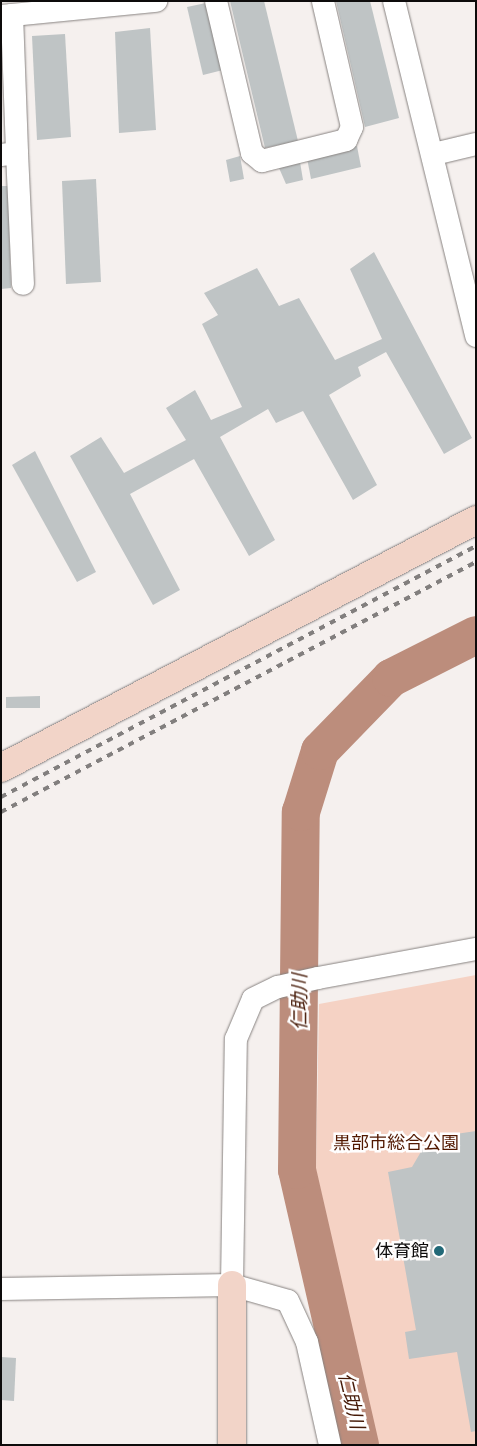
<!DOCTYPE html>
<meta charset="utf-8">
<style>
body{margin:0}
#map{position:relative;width:477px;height:1446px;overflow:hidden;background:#f5f0ee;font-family:Signika,"Noto Sans JP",sans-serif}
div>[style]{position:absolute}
.green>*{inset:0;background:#f5d2c4}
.river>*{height:38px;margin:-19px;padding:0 19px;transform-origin:19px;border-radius:19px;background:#bc8d7c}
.building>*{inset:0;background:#bfc4c5}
.roads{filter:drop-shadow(0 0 1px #888381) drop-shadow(0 0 1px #888381)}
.street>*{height:22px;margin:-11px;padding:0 11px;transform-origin:11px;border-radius:11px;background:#fff}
.secondary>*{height:28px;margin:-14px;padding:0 14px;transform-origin:14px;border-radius:14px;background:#f2d4c8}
.rail>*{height:4px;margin-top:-2px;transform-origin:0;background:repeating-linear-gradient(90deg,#827f7e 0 6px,transparent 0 12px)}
.dots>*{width:14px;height:14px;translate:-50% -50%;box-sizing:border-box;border:2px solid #fffefe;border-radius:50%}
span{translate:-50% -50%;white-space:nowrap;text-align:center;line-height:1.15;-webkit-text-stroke:5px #fffefe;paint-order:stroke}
.park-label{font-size:18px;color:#511800}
.poi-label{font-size:18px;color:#0d0b0b}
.right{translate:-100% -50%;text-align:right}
.water-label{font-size:19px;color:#461a07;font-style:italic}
.frame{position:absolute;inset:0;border:2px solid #0d0b0b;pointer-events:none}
</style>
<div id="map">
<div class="green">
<i style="clip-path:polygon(476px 975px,476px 1445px,378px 1445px,316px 1170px,319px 1004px)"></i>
</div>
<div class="river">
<i style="left:360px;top:1445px;width:282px;rotate:-102.9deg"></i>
<i style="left:297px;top:1170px;width:358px;rotate:-89.4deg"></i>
<i style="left:301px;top:812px;width:64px;rotate:-72.7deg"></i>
<i style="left:320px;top:751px;width:102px;rotate:-45.8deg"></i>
<i style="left:391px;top:678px;width:95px;rotate:-26.8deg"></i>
</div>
<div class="building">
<i style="clip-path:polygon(230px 1px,264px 1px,298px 141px,265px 148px)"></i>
<i style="clip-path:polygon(336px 1px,370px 1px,399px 118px,365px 127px)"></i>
<i style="clip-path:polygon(206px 3px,223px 70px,203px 75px,187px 7px)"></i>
<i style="clip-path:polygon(150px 28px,156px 130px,119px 133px,115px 32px)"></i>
<i style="clip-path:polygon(65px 34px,71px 137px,37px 140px,32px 36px)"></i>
<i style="clip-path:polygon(357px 146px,361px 167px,311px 179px,307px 158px)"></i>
<i style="clip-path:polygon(240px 156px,244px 179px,230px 182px,226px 160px)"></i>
<i style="clip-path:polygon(300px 162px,303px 180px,286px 184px,279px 168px)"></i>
<i style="clip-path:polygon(96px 179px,101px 282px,66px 284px,62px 181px)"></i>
<i style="clip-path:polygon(1px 186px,8px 186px,11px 288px,1px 289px)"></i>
<i style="clip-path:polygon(374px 252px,472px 438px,444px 454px,386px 352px,358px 367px,361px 376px,329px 395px,377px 485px,353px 500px,303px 411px,276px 423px,268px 409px,220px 437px,275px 540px,249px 556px,194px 459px,130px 494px,180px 590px,153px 605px,70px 456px,101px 437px,124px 473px,186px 440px,166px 408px,195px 390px,211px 420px,242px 407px,202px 324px,218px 315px,204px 293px,257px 268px,279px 306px,299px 298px,335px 360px,382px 339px,350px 269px)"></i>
<i style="clip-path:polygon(35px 451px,96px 572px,77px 582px,12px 465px)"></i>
<i style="clip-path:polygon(40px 696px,40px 708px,6px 708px,6px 697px)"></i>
<i style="clip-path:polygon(476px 1131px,476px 1431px,471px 1432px,457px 1352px,409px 1359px,405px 1332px,416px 1330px,388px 1172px,412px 1167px,429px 1138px)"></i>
<i style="clip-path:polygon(1px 1357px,16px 1358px,14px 1401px,1px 1400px)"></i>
</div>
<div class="roads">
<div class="street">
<i style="left:216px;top:1px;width:156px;rotate:76.7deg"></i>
<i style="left:252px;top:153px;width:13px;rotate:39deg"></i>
<i style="left:262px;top:161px;width:87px;rotate:-14deg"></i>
<i style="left:346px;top:140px;width:14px;rotate:-65deg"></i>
<i style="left:352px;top:127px;width:129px;rotate:-103deg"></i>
<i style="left:394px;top:1px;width:345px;rotate:76.2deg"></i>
<i style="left:12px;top:15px;width:145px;rotate:-5.6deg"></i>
<i style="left:1px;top:16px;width:11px;rotate:-5deg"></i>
<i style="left:12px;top:15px;width:138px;rotate:87.9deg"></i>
<i style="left:434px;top:154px;width:43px;rotate:-13.4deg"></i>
<i style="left:1px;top:155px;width:16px;rotate:-7deg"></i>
<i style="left:17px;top:153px;width:131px;rotate:87.4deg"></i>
<i style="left:232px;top:1285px;width:246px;rotate:-89.1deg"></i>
<i style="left:236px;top:1039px;width:43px;rotate:-67deg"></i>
<i style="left:253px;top:999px;width:28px;rotate:-26deg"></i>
<i style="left:278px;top:987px;width:41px;rotate:-12.7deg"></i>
<i style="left:318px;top:978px;width:161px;rotate:-10.4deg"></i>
<i style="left:1px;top:1289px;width:231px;rotate:-1deg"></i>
<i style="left:232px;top:1285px;width:58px;rotate:15.9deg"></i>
<i style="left:288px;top:1301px;width:45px;rotate:65.1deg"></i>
<i style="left:307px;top:1342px;width:106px;rotate:77.4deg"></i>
</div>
<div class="secondary">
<i style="left:1px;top:768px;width:536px;rotate:-27.57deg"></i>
<i style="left:232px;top:1445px;width:160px;rotate:-90deg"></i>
</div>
</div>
<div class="rail">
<i style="left:1px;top:797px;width:537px;rotate:-27.85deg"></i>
<i style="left:1px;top:812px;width:537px;rotate:-27.76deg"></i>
</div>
<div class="dots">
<i style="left:439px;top:1251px;background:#226978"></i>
</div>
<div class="park-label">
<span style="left:396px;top:1143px">黒部市総合公園</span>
</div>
<div class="poi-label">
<span class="right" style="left:429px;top:1251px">体育館</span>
</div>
<div class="water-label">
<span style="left:301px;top:1002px;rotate:-90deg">仁助川</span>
<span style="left:350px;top:1401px;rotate:77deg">仁助川</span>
</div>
<div class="frame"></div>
</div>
